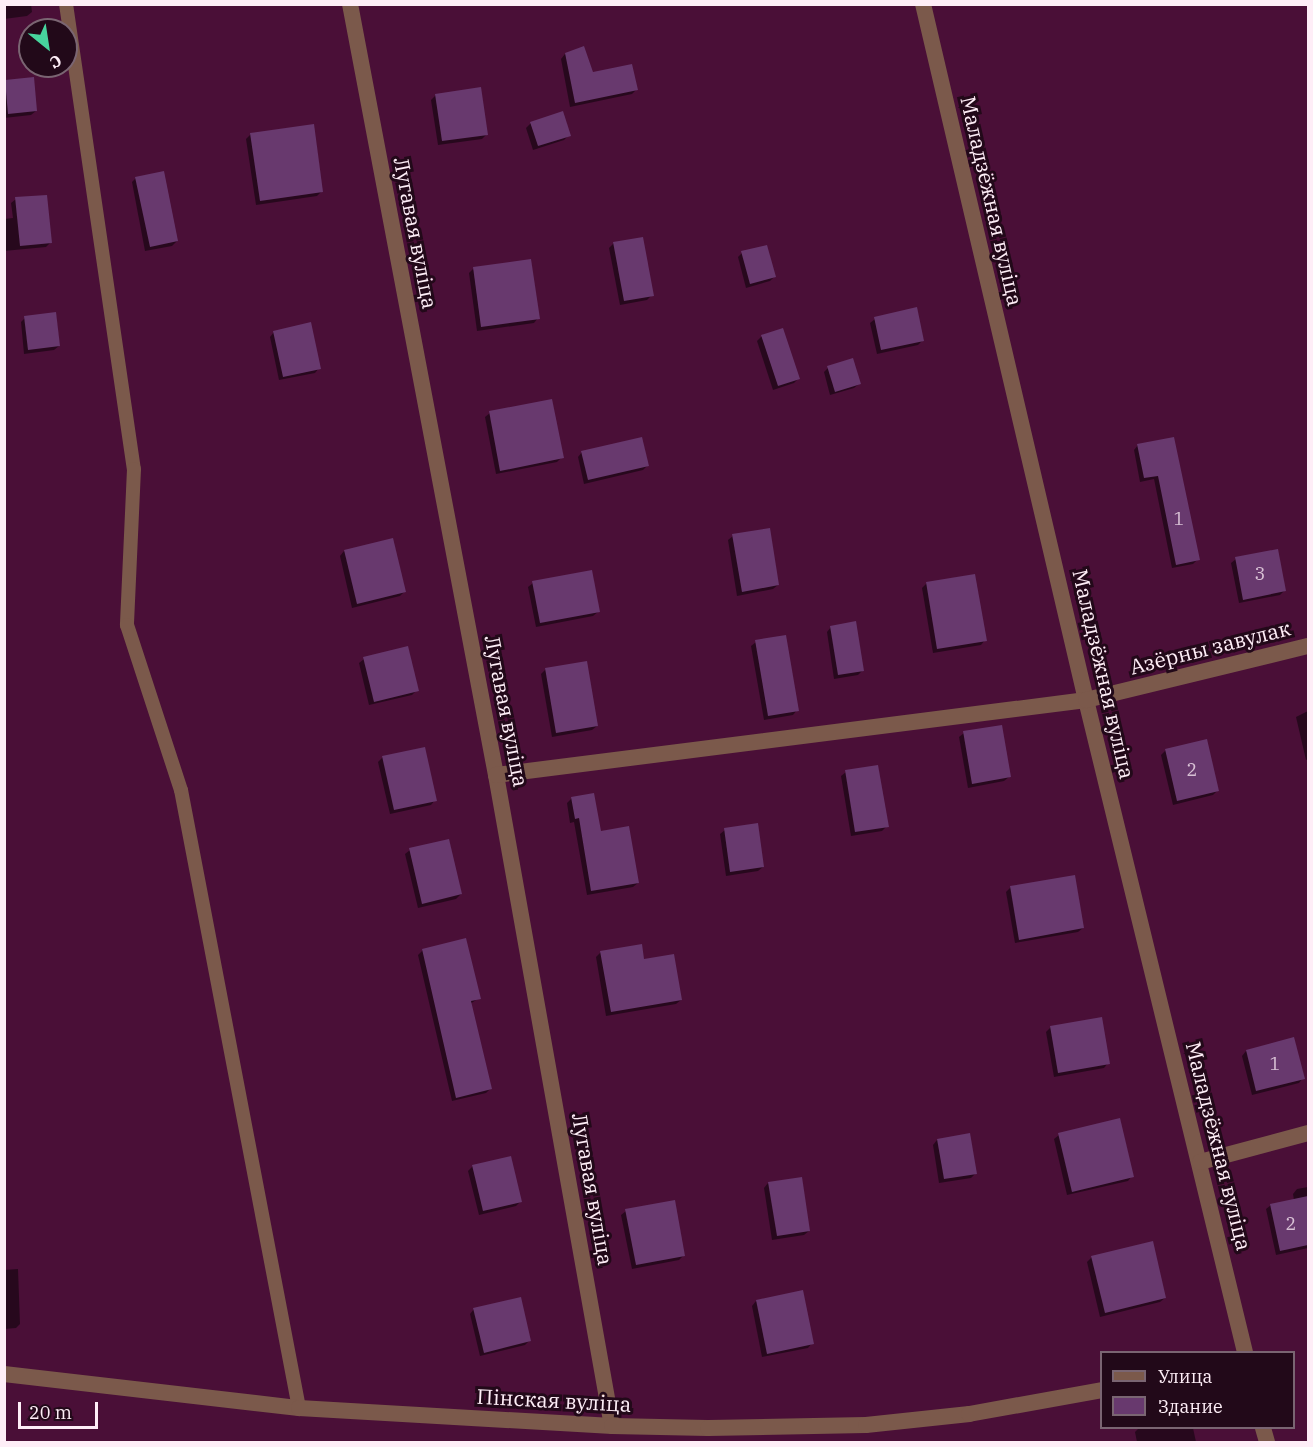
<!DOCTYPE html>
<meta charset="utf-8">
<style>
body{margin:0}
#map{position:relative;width:1313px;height:1447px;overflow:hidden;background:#4a0f37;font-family:"IBM Plex Serif",serif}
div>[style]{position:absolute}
.shadow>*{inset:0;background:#0007}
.building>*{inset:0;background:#68396e}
.service>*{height:14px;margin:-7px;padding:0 7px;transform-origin:7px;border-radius:7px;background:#7b594b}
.minor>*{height:16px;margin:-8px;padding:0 8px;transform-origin:8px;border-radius:8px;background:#7b594b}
span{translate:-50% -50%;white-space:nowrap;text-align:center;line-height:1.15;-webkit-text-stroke:6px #220919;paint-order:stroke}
.number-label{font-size:18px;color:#d8c1d5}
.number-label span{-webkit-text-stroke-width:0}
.street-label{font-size:21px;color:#feeef7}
.frame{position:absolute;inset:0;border:6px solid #feeef7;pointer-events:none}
.legend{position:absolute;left:1100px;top:1351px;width:195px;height:78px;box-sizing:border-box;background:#220919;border:2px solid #7a6572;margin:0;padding:8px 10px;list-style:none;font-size:18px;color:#feeef7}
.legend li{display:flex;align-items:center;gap:12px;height:30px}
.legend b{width:30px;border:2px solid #7a6572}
.north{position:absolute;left:18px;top:18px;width:60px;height:60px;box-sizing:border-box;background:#220919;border:2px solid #7a6572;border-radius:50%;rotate:150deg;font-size:16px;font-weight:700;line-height:24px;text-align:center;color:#feeef7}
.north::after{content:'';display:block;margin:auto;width:21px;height:27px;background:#47d49d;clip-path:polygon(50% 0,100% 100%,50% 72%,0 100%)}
.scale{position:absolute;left:18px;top:1402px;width:80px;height:27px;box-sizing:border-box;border:3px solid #feeef7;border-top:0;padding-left:8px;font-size:18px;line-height:21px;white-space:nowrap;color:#feeef7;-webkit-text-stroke:4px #220919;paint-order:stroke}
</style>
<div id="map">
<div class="shadow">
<i style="clip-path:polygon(4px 4px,31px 4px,32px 12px,27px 16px,4px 19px)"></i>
<i style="clip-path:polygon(565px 54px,592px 74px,636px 90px,632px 94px,570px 107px,561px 59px)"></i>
<i style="clip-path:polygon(6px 81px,36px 111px,31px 115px,4px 118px)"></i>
<i style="clip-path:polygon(436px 95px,487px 134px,482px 139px,438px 145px,431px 100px)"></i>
<i style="clip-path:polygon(531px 123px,569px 135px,564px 140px,533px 150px,526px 128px)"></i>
<i style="clip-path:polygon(251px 134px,322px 191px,317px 196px,256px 205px,246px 139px)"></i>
<i style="clip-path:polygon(136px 178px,177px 241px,172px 246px,145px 251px,132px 182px)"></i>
<i style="clip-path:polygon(16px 199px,50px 243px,46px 247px,4px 251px,4px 219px,13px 218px,11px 203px)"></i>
<i style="clip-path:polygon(614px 243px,652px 295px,647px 300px,620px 305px,609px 248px)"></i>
<i style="clip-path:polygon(742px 253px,774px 277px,770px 281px,746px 288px,738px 257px)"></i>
<i style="clip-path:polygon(473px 269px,538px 318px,534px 323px,477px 331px,469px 273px)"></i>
<i style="clip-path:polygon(25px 318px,59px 346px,54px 350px,24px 354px,21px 322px)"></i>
<i style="clip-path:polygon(875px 319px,923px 340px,918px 345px,877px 354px,870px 323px)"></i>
<i style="clip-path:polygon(782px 330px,799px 378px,794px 383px,773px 390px,757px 341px,761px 337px)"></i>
<i style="clip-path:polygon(274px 332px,319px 368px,315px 373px,279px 380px,270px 337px)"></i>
<i style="clip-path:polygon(828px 368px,859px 384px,854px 388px,830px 395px,824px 372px)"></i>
<i style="clip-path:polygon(490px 413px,562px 457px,557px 462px,496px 474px,485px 417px)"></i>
<i style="clip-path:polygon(1173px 438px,1198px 559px,1193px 564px,1172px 568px,1154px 479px,1140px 482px,1134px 450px,1138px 445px)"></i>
<i style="clip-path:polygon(582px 452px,647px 466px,643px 470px,584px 484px,578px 457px)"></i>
<i style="clip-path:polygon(733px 536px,778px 585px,773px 589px,737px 596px,728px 540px)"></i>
<i style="clip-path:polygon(344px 551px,404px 592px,400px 596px,352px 608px,340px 556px)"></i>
<i style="clip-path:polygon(1236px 559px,1284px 591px,1280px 595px,1239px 603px,1231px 563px)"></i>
<i style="clip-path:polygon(533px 583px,598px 612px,593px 616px,536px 627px,528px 587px)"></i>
<i style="clip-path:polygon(927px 583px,985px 640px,981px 645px,933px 653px,922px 588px)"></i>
<i style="clip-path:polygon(831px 627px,863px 670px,858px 675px,834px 679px,827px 632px)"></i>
<i style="clip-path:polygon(756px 642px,797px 710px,793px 715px,764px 720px,751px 646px)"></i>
<i style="clip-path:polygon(364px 659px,417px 690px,412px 695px,369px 705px,359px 663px)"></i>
<i style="clip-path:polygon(546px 669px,597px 726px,592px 730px,552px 737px,541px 674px)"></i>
<i style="clip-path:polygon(1308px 711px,1308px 759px,1306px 760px,1296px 717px)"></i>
<i style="clip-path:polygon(964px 733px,1009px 777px,1004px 781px,968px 788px,959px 737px)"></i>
<i style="clip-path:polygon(1166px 750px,1217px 791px,1213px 795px,1173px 805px,1161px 755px)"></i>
<i style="clip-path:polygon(383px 757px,435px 800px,431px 805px,390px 814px,378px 762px)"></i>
<i style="clip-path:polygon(846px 772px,887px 826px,882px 831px,851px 836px,841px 776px)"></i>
<i style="clip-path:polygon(572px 798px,638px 883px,633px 887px,587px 895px,574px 822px,570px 823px,567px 803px)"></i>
<i style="clip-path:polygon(725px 830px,763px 867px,758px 871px,726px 876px,720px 834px)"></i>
<i style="clip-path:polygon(410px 850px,461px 894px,456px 899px,418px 908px,405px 854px)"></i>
<i style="clip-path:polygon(1011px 887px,1083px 928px,1078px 932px,1015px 943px,1006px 892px)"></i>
<i style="clip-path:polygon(423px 950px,479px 998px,470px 1004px,490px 1089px,486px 1093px,452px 1101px,418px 955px)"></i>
<i style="clip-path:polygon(601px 952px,643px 960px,681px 1000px,676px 1004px,606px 1016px,596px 957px)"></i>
<i style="clip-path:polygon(1051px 1027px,1108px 1063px,1104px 1068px,1054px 1077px,1046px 1032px)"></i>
<i style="clip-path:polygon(1246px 1051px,1303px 1078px,1299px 1083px,1252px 1095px,1242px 1056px)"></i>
<i style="clip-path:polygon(969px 1135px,976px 1173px,971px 1178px,939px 1183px,933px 1145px,937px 1140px)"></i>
<i style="clip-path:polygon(1059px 1135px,1132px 1176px,1128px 1181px,1067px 1195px,1054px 1139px)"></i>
<i style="clip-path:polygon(473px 1166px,520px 1202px,516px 1206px,479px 1215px,468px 1171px)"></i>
<i style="clip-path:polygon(768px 1183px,809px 1231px,804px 1235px,772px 1240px,764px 1188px)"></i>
<i style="clip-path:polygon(1308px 1187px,1308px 1248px,1276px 1255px,1266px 1209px,1271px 1205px,1294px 1200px,1293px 1194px,1297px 1189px)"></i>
<i style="clip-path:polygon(626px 1211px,684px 1255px,679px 1260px,632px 1269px,621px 1215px)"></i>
<i style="clip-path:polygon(1092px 1257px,1165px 1298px,1160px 1302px,1100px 1317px,1087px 1262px)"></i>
<i style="clip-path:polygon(18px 1269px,20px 1324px,16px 1328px,4px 1329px,4px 1270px)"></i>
<i style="clip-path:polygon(756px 1301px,812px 1343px,808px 1348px,762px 1357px,752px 1306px)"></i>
<i style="clip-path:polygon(474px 1309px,529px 1341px,525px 1345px,480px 1356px,470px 1314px)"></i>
<i style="clip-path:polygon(1139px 1428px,1193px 1428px,1196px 1442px,1137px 1442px,1135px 1432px)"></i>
</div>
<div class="building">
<i style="clip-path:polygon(584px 46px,593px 72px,632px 64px,638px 90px,575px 103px,565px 53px)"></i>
<i style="clip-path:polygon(34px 77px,37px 111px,8px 114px,5px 80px)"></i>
<i style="clip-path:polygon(481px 87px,488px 135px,442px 141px,435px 94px)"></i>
<i style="clip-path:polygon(563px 111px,571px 136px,538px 146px,530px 122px)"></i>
<i style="clip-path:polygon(314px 124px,323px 192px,260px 201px,250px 133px)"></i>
<i style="clip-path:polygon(164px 171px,178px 241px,150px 247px,135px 177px)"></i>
<i style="clip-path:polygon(47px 195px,52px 243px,20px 246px,15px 197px)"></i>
<i style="clip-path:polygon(643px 237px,654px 296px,624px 301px,613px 242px)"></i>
<i style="clip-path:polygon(767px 245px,776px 277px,750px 284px,741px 251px)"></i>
<i style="clip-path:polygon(531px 259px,540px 319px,481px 327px,473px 267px)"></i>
<i style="clip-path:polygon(917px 307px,924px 341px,881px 350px,874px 317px)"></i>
<i style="clip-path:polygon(56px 312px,60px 346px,28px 350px,24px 316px)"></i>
<i style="clip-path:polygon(311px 322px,321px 369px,283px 377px,273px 331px)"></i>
<i style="clip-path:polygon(783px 328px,800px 379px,778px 386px,761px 335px)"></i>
<i style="clip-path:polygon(853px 358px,861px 384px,835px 392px,827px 366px)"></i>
<i style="clip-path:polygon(552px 399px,564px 458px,500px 471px,489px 411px)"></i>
<i style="clip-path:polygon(642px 437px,649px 466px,588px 480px,581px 451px)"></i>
<i style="clip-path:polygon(1174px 437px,1200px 560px,1176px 565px,1158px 476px,1144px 478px,1137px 444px)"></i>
<i style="clip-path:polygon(770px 528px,779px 585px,742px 592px,732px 534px)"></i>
<i style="clip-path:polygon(393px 538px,406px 592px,357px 604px,344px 550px)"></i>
<i style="clip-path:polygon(1278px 549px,1286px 591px,1243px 600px,1235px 557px)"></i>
<i style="clip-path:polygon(592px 570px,600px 612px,540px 623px,532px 581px)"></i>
<i style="clip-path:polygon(975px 574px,987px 641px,937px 649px,926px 582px)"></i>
<i style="clip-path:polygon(856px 621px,864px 671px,838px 675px,830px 626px)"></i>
<i style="clip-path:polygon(786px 635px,799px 711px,768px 716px,755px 640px)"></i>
<i style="clip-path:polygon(408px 646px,419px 691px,374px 702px,363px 657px)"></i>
<i style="clip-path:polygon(587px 661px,598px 726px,556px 733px,545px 668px)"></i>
<i style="clip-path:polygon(1002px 725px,1011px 777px,972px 784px,963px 731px)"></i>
<i style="clip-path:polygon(1207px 739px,1219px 791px,1177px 801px,1165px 749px)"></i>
<i style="clip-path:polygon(425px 747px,437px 801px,394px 810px,382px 756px)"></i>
<i style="clip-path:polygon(878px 765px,889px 827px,855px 832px,845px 770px)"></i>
<i style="clip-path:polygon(594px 793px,601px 831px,629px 826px,639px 883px,591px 891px,579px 818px,575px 819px,571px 797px)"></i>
<i style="clip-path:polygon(758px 823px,764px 867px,730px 872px,724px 828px)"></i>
<i style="clip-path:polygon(449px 839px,462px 894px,422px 904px,409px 848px)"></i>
<i style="clip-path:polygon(1075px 875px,1084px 928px,1019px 940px,1010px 886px)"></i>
<i style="clip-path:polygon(466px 938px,481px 999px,471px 1001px,492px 1089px,456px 1098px,422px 949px)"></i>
<i style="clip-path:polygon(642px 944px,644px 959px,674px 954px,682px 1000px,611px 1012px,600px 951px)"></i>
<i style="clip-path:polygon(1102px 1017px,1110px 1064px,1058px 1073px,1050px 1026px)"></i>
<i style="clip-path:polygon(1294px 1037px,1305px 1079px,1256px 1091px,1246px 1050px)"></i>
<i style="clip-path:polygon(1120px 1118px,1134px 1177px,1072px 1192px,1058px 1133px)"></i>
<i style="clip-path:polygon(970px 1133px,977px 1174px,944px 1179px,937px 1139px)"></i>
<i style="clip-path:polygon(511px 1156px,522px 1202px,483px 1211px,472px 1165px)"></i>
<i style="clip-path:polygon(802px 1177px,810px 1231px,777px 1236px,768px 1182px)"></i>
<i style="clip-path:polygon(1308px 1196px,1308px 1245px,1280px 1251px,1270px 1204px)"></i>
<i style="clip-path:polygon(675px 1200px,685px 1256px,636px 1265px,625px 1209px)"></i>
<i style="clip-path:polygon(1153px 1241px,1166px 1298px,1105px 1313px,1091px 1256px)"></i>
<i style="clip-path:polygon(803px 1290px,814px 1344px,767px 1354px,756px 1300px)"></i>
<i style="clip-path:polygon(521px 1297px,531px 1341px,484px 1353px,473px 1308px)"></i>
</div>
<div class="service">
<i style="left:66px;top:4px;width:470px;rotate:81.7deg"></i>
<i style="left:134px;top:469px;width:156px;rotate:92.6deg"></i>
<i style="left:127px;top:625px;width:174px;rotate:71.9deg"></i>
<i style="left:181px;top:790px;width:629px;rotate:79.19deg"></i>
</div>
<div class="minor">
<i style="left:350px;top:4px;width:785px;rotate:79.28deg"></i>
<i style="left:496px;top:775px;width:661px;rotate:79.9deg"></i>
<i style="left:923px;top:4px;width:715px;rotate:76.82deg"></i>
<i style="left:1086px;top:700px;width:671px;rotate:76.3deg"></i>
<i style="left:496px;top:775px;width:595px;rotate:-7.24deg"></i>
<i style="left:1086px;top:700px;width:228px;rotate:-13.7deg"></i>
<i style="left:1200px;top:1162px;width:112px;rotate:-15deg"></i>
<i style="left:4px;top:1374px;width:297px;rotate:6.6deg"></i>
<i style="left:299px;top:1408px;width:314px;rotate:3.3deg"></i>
<i style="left:612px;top:1426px;width:96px;rotate:1.2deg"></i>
<i style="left:708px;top:1428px;width:158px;rotate:-1.1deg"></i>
<i style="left:866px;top:1425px;width:104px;rotate:-6.1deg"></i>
<i style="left:969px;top:1414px;width:135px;rotate:-10.2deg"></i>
<i style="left:1263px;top:1428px;width:15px;rotate:74deg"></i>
</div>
<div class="number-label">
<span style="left:1179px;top:519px">1</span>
<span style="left:1260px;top:574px">3</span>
<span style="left:1192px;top:770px">2</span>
<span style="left:1275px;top:1064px">1</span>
<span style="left:1291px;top:1224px">2</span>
</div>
<div class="street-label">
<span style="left:992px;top:201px;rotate:77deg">Маладзёжная вуліца</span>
<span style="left:416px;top:233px;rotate:79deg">Лугавая вуліца</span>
<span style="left:1210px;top:647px;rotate:-14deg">Азёрны завулак</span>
<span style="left:1104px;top:674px;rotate:77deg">Маладзёжная вуліца</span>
<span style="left:507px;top:711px;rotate:79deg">Лугавая вуліца</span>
<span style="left:1219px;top:1146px;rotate:76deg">Маладзёжная вуліца</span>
<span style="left:593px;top:1189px;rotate:80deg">Лугавая вуліца</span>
<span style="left:554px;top:1400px;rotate:3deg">Пінская вуліца</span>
</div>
<div class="frame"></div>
<ul class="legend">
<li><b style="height:8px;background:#7b594b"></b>Улица</li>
<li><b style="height:16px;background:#68396e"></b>Здание</li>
</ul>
<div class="north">С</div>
<div class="scale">20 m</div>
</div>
